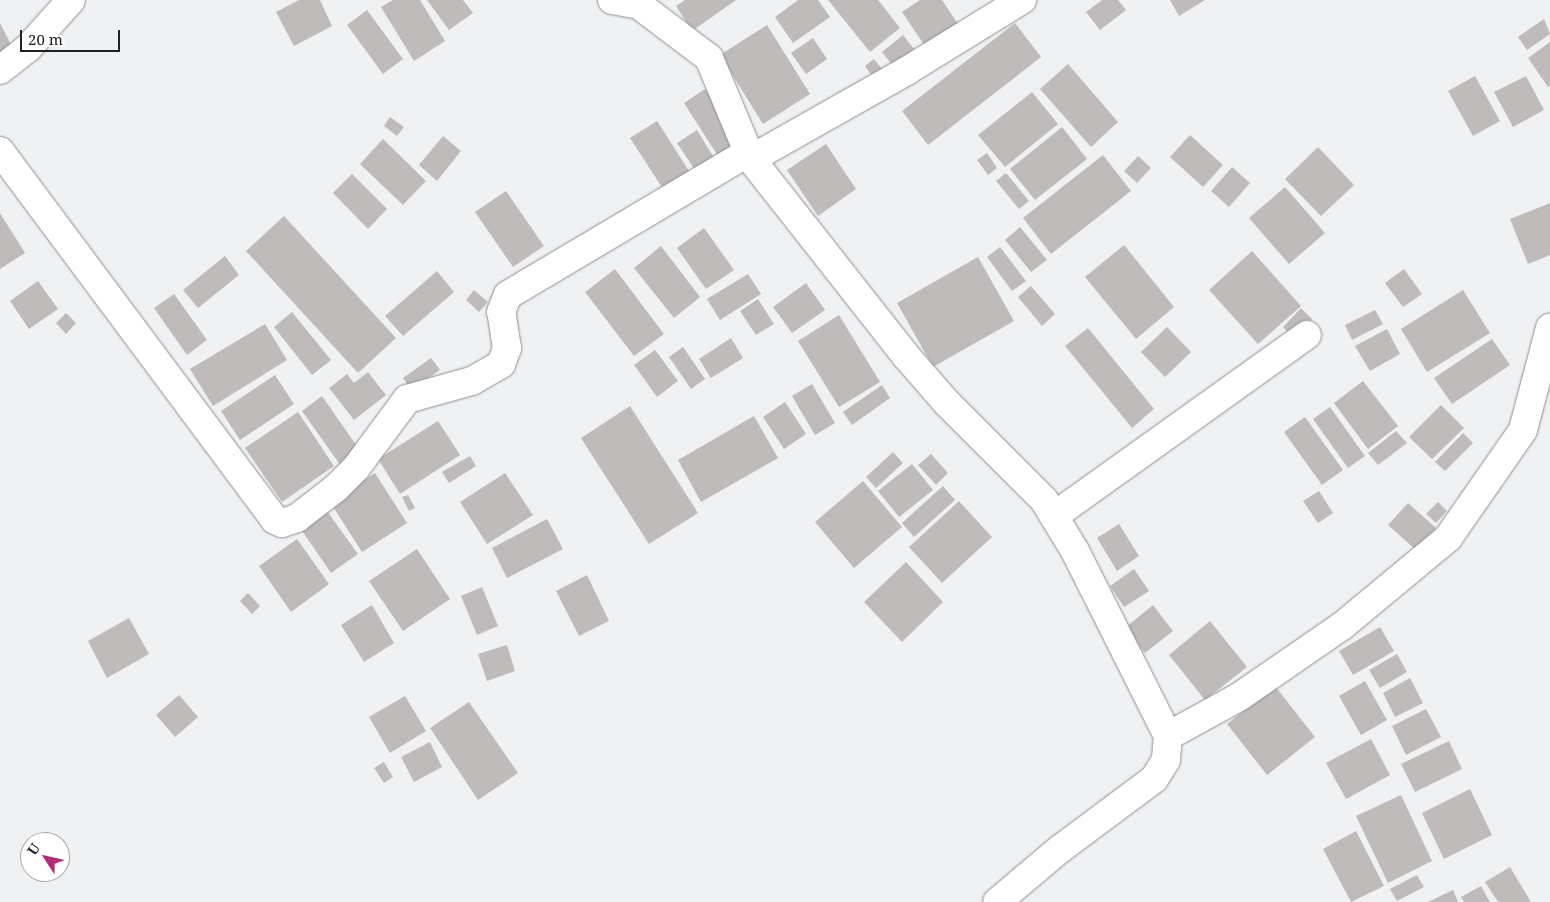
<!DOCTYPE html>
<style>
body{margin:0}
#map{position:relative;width:1550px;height:902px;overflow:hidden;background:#eff1f3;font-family:"Noto Serif",serif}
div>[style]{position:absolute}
.building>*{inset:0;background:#bebbba}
.roads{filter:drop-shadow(0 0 1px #8e8f92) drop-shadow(0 0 1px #8e8f92)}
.minor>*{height:28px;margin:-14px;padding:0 14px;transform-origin:14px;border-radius:14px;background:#fff}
span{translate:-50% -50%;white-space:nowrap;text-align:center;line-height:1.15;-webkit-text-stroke:5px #fff;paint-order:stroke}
.north{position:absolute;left:20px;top:832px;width:50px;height:50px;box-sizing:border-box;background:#fff;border:1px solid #a6a7a7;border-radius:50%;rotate:305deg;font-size:14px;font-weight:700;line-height:20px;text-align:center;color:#212223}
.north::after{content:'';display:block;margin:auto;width:18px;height:22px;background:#b32d72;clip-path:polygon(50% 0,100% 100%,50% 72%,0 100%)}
.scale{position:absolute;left:20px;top:30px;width:100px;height:22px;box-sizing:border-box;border:2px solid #212223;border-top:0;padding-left:6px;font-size:15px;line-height:18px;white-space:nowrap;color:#212223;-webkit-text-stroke:4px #fff;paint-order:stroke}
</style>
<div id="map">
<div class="building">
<i style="clip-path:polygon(299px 0,320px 0,332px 26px,294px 46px,276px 12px)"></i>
<i style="clip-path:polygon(393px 0,420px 0,445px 41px,414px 61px,381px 7px)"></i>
<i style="clip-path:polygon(427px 0,463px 0,473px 13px,449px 30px)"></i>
<i style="clip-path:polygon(685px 0,736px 0,692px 31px,676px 6px)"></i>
<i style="clip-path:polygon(798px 0,818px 0,830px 17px,793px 43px,775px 17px)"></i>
<i style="clip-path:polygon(828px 0,878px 0,900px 28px,870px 52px)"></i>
<i style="clip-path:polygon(920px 0,942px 0,962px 30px,929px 52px,902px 12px)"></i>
<i style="clip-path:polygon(1102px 0,1118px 0,1126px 10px,1100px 30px,1086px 12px)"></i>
<i style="clip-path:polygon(1170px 0,1205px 0,1179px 16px)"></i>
<i style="clip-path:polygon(367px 10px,403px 59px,383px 74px,347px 25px)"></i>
<i style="clip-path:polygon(1544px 19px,1550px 34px,1527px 50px,1518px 37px)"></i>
<i style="clip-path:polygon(0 23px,14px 51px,0 58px)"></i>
<i style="clip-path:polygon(1015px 23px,1041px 57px,928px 145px,902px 111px)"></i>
<i style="clip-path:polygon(767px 25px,810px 94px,763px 124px,720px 55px)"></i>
<i style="clip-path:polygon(903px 35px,914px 49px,893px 66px,882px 52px)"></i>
<i style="clip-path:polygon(813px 38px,827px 59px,806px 74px,791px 53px)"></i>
<i style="clip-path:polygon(1550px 42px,1550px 85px,1548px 87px,1528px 58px)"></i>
<i style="clip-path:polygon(874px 59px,883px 70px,873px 77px,865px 66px)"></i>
<i style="clip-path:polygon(1068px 64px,1118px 122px,1091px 147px,1040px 89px)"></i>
<i style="clip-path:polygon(1475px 76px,1500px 121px,1473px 136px,1448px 91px)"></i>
<i style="clip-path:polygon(1526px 76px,1544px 110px,1513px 127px,1494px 92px)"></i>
<i style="clip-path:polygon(705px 89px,740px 142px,718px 156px,684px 103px)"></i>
<i style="clip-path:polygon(1032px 92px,1058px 124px,1005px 167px,978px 135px)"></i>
<i style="clip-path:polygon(390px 117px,404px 127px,397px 136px,384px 126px)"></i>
<i style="clip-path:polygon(657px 121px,689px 171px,663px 189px,630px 138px)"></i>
<i style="clip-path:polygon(1062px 127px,1087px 159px,1035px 200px,1010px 169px)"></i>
<i style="clip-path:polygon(697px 130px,714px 158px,695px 170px,677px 143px)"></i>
<i style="clip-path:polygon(1190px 135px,1223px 165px,1203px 187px,1170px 157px)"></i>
<i style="clip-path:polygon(443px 136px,461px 151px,437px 181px,419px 165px)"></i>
<i style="clip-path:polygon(383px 139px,426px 181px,403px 205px,360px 164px)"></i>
<i style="clip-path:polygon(826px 144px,856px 189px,818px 216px,787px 170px)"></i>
<i style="clip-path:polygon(1318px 147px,1354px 185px,1321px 216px,1285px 179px)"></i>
<i style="clip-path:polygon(987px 153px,997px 168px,988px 175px,977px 160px)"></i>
<i style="clip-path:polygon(1103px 155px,1131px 191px,1051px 254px,1023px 218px)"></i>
<i style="clip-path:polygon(1138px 156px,1151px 168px,1137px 183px,1124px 171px)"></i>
<i style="clip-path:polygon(1232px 167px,1250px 183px,1229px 207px,1211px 191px)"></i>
<i style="clip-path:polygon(1006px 173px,1029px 201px,1019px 209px,996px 181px)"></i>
<i style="clip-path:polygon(352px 174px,387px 209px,368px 229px,333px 193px)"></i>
<i style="clip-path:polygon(1285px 187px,1325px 233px,1289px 264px,1249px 218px)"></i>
<i style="clip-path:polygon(506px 191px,544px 246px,513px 267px,475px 212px)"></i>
<i style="clip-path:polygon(1550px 203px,1550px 255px,1528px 264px,1510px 219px)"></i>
<i style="clip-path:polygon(0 213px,25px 253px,0 269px)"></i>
<i style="clip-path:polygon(284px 216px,396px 338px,358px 373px,246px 251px)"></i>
<i style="clip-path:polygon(1020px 227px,1047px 260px,1031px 272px,1005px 240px)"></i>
<i style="clip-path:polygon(704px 228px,734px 270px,706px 289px,677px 248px)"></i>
<i style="clip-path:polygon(1124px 245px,1174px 307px,1136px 339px,1085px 277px)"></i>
<i style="clip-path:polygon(661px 246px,700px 297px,674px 318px,634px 268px)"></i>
<i style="clip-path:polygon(1000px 247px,1026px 281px,1012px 291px,987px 257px)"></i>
<i style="clip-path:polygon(1252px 251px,1301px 306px,1258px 344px,1209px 290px)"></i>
<i style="clip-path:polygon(225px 256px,239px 275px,198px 308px,183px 290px)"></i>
<i style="clip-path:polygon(978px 257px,1014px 321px,933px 367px,897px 303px)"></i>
<i style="clip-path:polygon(615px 269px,664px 334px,634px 356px,585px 292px)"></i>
<i style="clip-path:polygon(1404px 269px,1422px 294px,1403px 307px,1385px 283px)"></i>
<i style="clip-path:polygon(437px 271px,454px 292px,403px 336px,385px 316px)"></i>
<i style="clip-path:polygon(748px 274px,761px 294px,720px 320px,707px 299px)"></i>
<i style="clip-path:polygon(38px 281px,58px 309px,29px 329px,10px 301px)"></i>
<i style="clip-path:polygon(806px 283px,825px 310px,792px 333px,773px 307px)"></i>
<i style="clip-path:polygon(1031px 286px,1055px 314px,1042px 326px,1018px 297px)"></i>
<i style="clip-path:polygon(474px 290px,488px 302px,479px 312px,466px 300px)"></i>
<i style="clip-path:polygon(1463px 290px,1490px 333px,1427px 372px,1401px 329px)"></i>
<i style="clip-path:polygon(174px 294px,207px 340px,187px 355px,154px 308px)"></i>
<i style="clip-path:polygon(758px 299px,774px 324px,756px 335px,740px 311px)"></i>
<i style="clip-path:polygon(1301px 308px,1312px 319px,1294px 338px,1283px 327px)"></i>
<i style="clip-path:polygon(1375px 310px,1383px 324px,1352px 340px,1345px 325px)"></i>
<i style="clip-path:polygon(292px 312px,331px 360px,312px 375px,274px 327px)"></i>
<i style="clip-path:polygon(66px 313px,76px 323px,66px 334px,56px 323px)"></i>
<i style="clip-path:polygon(839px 315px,880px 382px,839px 407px,798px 341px)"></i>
<i style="clip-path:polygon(265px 324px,287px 360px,213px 406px,190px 369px)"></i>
<i style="clip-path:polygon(1167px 327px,1191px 352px,1165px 377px,1141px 352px)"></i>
<i style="clip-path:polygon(1088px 328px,1154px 409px,1132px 428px,1065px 346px)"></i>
<i style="clip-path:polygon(1387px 329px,1400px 354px,1370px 371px,1355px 346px)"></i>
<i style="clip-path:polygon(731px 338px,743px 358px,711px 378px,699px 359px)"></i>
<i style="clip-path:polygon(1492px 339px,1510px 365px,1452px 404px,1434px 378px)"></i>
<i style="clip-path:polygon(683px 347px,705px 379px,691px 389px,669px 357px)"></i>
<i style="clip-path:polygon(655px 350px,678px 381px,657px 397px,634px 365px)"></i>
<i style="clip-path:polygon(431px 358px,440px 370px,411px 390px,403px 378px)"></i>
<i style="clip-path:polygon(368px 372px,386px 395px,354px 420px,329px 388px,347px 374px,354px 383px)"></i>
<i style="clip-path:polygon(275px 375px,294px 404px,240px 440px,221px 411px)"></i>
<i style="clip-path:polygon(1363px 381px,1398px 426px,1368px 449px,1334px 403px)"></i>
<i style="clip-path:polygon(812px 384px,835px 423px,815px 435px,792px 396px)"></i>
<i style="clip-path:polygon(882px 385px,890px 398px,852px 425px,843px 412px)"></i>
<i style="clip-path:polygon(322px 396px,361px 452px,341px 466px,302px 411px)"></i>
<i style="clip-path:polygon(785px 402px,806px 434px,784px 449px,763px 417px)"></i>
<i style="clip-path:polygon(1441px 405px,1464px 428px,1432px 459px,1409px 437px)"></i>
<i style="clip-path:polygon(630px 406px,698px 513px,649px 544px,581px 438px)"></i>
<i style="clip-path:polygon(1330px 407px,1365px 456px,1348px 468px,1313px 419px)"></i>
<i style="clip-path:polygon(298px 412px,334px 466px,282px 502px,245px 448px)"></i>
<i style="clip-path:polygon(754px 416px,778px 458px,701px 502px,678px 460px)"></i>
<i style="clip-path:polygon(1305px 417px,1343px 470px,1322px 485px,1284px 432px)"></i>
<i style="clip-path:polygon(438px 421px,460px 455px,400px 494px,378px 459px)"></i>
<i style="clip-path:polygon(1396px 431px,1407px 443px,1378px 465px,1368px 453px)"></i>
<i style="clip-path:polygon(1463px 433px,1473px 443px,1445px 471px,1435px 462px)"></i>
<i style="clip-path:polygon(893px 452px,903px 463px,876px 488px,866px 477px)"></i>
<i style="clip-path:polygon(931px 454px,948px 473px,936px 485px,918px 465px)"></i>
<i style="clip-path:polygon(470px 456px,476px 466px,449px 483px,442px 472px)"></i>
<i style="clip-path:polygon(912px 464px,933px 490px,899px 517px,878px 491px)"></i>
<i style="clip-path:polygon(375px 473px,407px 523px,362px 552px,330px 502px)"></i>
<i style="clip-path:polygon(505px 473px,533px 515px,487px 544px,460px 502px)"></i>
<i style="clip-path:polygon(863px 481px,902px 527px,854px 568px,815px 522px)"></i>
<i style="clip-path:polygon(943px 486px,955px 500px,914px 537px,902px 523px)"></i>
<i style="clip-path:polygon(1319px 491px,1333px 513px,1318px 523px,1303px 501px)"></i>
<i style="clip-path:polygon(408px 495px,415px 508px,409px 511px,402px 497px)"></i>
<i style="clip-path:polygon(959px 501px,992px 537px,942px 583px,909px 547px)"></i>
<i style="clip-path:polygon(1438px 502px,1447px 511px,1436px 523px,1426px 514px)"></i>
<i style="clip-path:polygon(1408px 503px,1436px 528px,1416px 550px,1388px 525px)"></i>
<i style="clip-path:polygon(324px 507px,358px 554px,331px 573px,298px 525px)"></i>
<i style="clip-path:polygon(547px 519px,563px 549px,507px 578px,492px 548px)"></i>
<i style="clip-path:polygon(1119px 524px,1139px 556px,1117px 571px,1097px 538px)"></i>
<i style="clip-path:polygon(297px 539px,329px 584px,291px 612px,259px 566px)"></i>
<i style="clip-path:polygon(417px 549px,450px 599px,403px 631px,369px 581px)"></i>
<i style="clip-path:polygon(906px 562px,943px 602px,902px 642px,864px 602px)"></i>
<i style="clip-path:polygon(1134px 569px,1149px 591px,1124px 607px,1110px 586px)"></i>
<i style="clip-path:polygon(587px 575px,609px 621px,579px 636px,556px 591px)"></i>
<i style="clip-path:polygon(482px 587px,498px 626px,477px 635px,461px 596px)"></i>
<i style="clip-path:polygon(248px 593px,260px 606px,252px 614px,240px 601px)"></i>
<i style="clip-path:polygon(372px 605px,394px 643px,364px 662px,341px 625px)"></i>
<i style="clip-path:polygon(1153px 605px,1173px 631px,1145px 653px,1125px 628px)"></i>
<i style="clip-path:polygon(129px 618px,149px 654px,107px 678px,88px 641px)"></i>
<i style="clip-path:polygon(1210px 621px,1247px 667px,1205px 700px,1169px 655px)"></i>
<i style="clip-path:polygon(1380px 627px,1394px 651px,1353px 675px,1339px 651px)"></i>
<i style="clip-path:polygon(507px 645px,515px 671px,487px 681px,478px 654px)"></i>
<i style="clip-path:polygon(1397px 654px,1407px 672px,1380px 688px,1369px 670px)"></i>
<i style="clip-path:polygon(1410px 678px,1423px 703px,1395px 717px,1383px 693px)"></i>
<i style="clip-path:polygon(1365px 681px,1387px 720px,1361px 735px,1339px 696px)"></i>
<i style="clip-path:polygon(1275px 686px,1315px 737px,1267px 775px,1227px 724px)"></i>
<i style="clip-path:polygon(179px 695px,198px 717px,175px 737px,156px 715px)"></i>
<i style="clip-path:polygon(405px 696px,426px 731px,390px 753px,369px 717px)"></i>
<i style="clip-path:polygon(469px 702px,518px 773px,478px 800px,430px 728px)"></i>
<i style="clip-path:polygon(1426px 709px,1441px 737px,1406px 755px,1392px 726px)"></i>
<i style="clip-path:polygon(1371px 739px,1390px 775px,1346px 799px,1326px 763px)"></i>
<i style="clip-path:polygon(1449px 741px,1462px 769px,1415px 792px,1401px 764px)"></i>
<i style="clip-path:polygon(430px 742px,442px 767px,414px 782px,401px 757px)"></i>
<i style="clip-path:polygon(384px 762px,393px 777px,384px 783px,374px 768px)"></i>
<i style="clip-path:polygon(1470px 789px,1492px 835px,1444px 859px,1422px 813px)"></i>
<i style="clip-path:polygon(1401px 795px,1432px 861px,1388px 883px,1356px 816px)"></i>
<i style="clip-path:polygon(1356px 831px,1384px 886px,1351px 902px,1323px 849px)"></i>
<i style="clip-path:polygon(1510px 867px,1531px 902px,1498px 902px,1485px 882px)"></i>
<i style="clip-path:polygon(1417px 875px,1424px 887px,1397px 901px,1390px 889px)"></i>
<i style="clip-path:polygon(1481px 886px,1490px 902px,1464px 902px,1461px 897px)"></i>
<i style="clip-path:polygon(1453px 890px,1458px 902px,1428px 902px)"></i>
</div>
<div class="roads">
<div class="minor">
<i style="left:612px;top:0;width:27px;rotate:10deg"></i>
<i style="left:639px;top:5px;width:88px;rotate:37.1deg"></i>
<i style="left:709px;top:58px;width:109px;rotate:67.4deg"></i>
<i style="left:751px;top:159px;width:251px;rotate:51.8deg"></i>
<i style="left:906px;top:356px;width:62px;rotate:48.9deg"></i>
<i style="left:947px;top:403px;width:137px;rotate:45deg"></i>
<i style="left:1044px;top:500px;width:60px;rotate:58.7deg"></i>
<i style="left:1075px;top:551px;width:207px;rotate:63.3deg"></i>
<i style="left:1168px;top:736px;width:24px;rotate:95deg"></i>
<i style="left:1166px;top:760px;width:22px;rotate:122deg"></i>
<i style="left:1154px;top:779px;width:117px;rotate:143.3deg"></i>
<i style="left:1060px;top:849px;width:82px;rotate:139.9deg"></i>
<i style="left:0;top:70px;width:36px;rotate:-38deg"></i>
<i style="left:28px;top:48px;width:64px;rotate:-48.1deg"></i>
<i style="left:0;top:151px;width:460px;rotate:53.3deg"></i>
<i style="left:275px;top:520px;width:8px;rotate:23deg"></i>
<i style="left:282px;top:523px;width:16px;rotate:-18deg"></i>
<i style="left:297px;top:518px;width:49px;rotate:-37.6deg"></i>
<i style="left:336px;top:488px;width:28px;rotate:-45deg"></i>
<i style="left:356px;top:468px;width:86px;rotate:-53.5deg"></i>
<i style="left:407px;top:399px;width:67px;rotate:-15.5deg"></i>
<i style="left:472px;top:381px;width:34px;rotate:-30deg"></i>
<i style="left:501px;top:364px;width:17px;rotate:-69deg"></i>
<i style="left:507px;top:348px;width:36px;rotate:-99deg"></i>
<i style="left:501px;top:312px;width:18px;rotate:-68deg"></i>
<i style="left:508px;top:295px;width:280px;rotate:-30.7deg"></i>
<i style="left:751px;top:159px;width:180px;rotate:-29.5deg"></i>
<i style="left:908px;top:70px;width:134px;rotate:-31.6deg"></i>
<i style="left:1054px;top:516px;width:311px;rotate:-35.6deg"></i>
<i style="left:1168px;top:736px;width:81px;rotate:-28.8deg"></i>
<i style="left:1239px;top:697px;width:125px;rotate:-34.6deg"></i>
<i style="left:1342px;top:626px;width:138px;rotate:-39.7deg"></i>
<i style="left:1448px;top:538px;width:131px;rotate:-55.2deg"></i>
<i style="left:1523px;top:430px;width:106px;rotate:-75.2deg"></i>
</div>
</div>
<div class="north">U</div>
<div class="scale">20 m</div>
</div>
